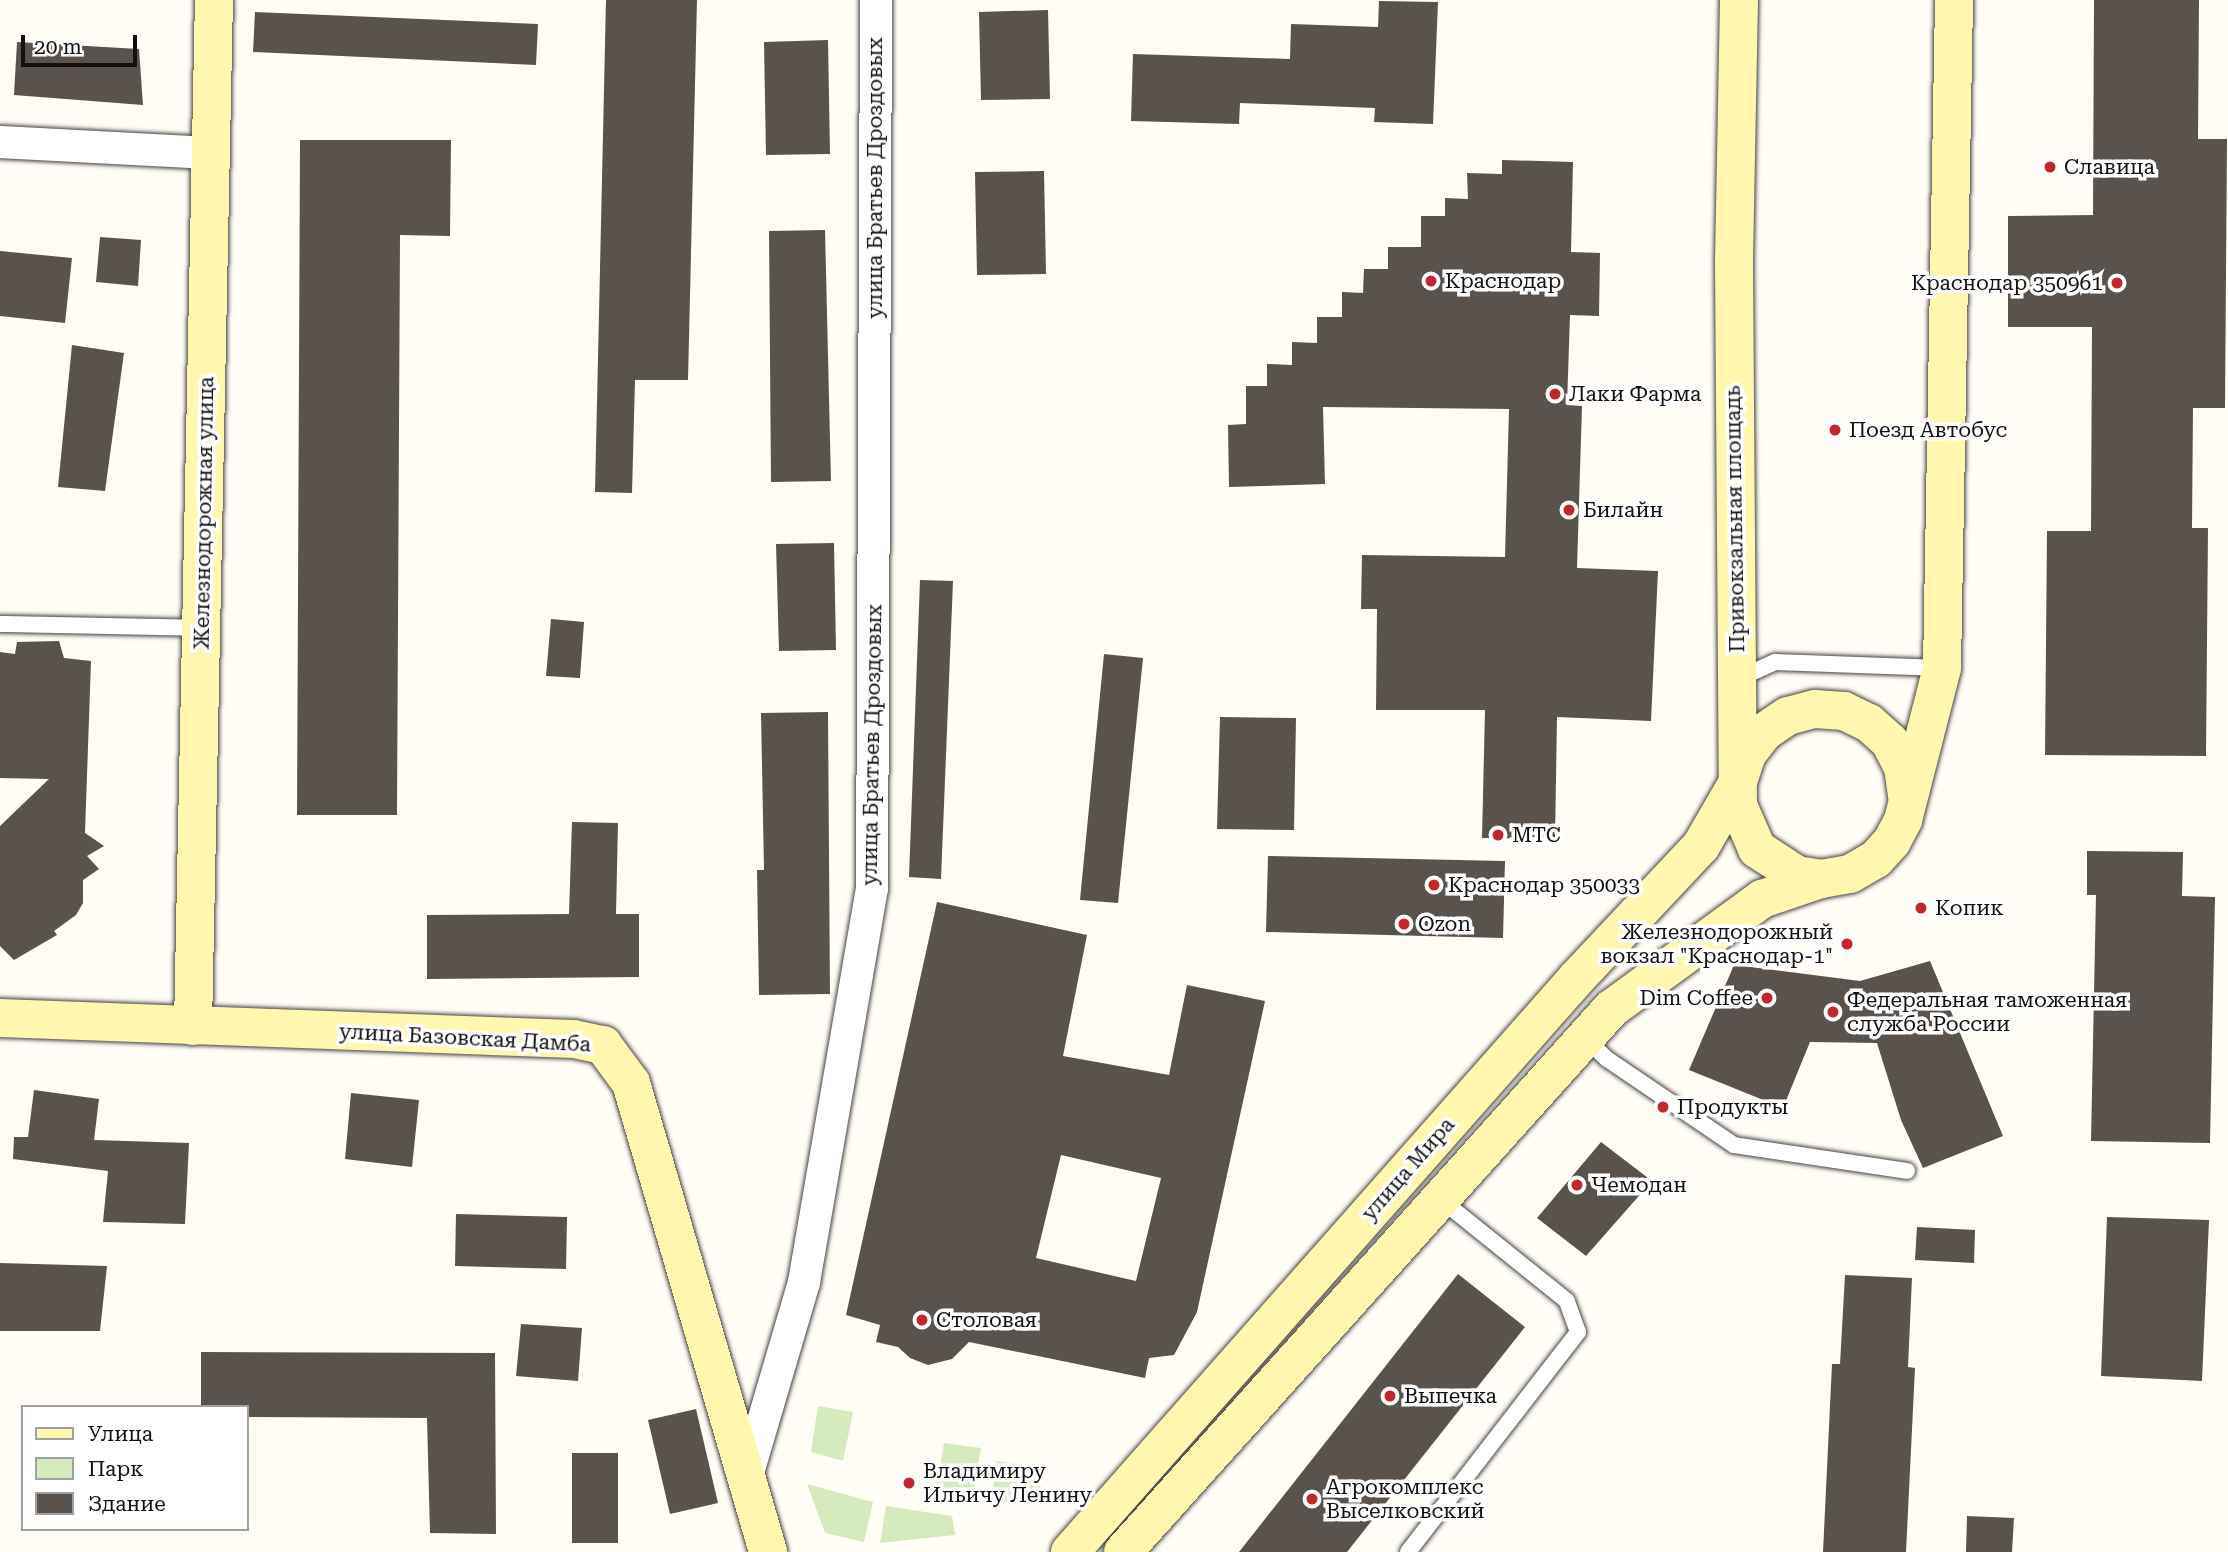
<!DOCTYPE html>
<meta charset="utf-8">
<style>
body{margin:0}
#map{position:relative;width:2228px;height:1552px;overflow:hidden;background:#fffdf5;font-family:"Roboto Serif",serif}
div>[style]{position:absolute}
.green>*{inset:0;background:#d5ebbd}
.building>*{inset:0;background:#5a524d}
.roads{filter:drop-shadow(0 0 2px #444) drop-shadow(0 0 2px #444)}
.lane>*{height:16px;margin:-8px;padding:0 8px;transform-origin:8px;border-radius:8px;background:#fff}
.street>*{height:32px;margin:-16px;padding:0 16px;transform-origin:16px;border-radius:16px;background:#fff}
.secondary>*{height:38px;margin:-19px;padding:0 19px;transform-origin:19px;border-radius:19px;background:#fff6b0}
.dots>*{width:19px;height:19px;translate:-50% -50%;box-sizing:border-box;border:4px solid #fff;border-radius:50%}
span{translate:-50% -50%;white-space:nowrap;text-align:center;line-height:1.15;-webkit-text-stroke:7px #fff;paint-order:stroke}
.poi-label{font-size:21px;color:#111}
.left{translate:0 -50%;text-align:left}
.right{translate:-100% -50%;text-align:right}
.street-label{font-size:21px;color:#111}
.legend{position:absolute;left:21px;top:1405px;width:228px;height:126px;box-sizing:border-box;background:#fff;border:2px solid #a0a0a0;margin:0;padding:9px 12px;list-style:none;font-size:21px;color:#111}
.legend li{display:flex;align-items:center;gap:14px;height:35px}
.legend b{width:35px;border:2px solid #a0a0a0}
.scale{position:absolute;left:21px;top:35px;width:116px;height:32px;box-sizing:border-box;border:4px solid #111;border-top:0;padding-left:9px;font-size:21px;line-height:24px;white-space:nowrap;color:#111;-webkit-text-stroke:5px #fff;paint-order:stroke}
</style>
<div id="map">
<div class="green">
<i style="clip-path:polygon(818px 1406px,853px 1412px,843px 1461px,811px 1452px)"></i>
<i style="clip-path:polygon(944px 1443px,981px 1448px,972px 1497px,936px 1490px)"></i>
<i style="clip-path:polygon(997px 1461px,1044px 1468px,1039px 1493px,1020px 1503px,991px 1501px)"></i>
<i style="clip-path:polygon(807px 1484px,873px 1502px,864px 1542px,825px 1533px)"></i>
<i style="clip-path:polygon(886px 1506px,952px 1516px,955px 1535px,880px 1543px)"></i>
</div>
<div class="building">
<i style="clip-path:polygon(606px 0,697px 0,688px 380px,635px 380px,632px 493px,595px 492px)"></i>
<i style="clip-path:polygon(2094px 0,2199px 0,2198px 139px,2227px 139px,2225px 408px,2193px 408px,2192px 528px,2208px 528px,2206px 756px,2045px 755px,2047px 531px,2091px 531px,2092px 327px,2008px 327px,2008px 216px,2093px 215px)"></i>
<i style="clip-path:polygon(1379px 1px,1438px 2px,1433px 124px,1374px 122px,1375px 108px,1240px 103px,1239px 124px,1131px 121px,1133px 54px,1290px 59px,1291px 24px,1378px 27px)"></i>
<i style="clip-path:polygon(1048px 10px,1050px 99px,981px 100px,979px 12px)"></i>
<i style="clip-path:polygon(255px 12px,538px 24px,536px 65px,253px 52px)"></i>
<i style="clip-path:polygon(828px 40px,830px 154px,766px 155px,764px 42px)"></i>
<i style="clip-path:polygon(17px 42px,139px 49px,143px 105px,14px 95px)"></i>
<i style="clip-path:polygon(300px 140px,451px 140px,450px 236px,400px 235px,397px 815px,297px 815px)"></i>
<i style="clip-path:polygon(1502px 160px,1573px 162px,1571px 252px,1600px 253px,1599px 316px,1570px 315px,1567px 405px,1582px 406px,1577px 568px,1658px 571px,1651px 721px,1557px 717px,1555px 839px,1482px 838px,1485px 710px,1376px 710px,1377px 609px,1361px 609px,1362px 555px,1505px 557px,1509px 409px,1323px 407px,1325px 484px,1229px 487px,1228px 425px,1246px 424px,1246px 386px,1267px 386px,1267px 364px,1292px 365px,1292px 342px,1317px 343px,1317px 317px,1342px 317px,1342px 292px,1363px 293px,1364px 269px,1388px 269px,1388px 247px,1421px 247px,1421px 216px,1445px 216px,1445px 198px,1468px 199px,1467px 173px,1502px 174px)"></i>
<i style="clip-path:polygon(1044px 171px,1046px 274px,977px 275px,975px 172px)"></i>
<i style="clip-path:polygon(825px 230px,831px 481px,771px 482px,769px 231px)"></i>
<i style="clip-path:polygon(100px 237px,141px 240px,138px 286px,96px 282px)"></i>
<i style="clip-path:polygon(0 251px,72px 258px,65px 323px,0 316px)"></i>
<i style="clip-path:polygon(72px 345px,124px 353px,105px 491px,58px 487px)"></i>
<i style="clip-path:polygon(834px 543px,836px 650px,779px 651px,776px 544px)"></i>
<i style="clip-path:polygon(920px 580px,953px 581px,941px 879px,909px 877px)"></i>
<i style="clip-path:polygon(551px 619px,584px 622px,580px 678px,546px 676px)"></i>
<i style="clip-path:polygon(59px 641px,64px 658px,91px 661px,85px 833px,104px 846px,87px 856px,99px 869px,83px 880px,83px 903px,76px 915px,54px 931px,57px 935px,14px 960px,0 946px,0 826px,49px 779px,0 778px,0 652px,15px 654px,17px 642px)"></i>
<i style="clip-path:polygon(1104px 654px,1143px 658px,1118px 903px,1080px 900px)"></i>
<i style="clip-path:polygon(828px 712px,830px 994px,759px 995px,757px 870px,764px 870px,761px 713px)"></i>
<i style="clip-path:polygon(1220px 717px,1296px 718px,1294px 830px,1217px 829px)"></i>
<i style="clip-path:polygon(572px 822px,618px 823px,616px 914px,639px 914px,639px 977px,427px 979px,427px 915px,569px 914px)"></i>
<i style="clip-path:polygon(2087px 851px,2183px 852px,2182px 896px,2215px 897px,2210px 1143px,2091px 1141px,2096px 895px,2087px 895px)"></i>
<i style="clip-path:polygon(1268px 856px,1505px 861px,1503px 938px,1266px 932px)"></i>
<i style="clip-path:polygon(evenodd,937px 902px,1087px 935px,1063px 1056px,1169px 1075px,1187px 985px,1265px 1001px,1197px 1312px,1174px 1355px,1149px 1358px,1145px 1378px,969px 1342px,952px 1359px,928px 1365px,910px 1358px,898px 1347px,876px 1342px,880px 1325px,846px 1315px,937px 902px,1061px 1155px,1161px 1178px,1136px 1281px,1036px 1258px,1061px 1155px)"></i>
<i style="clip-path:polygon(1930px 961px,2003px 1136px,1923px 1168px,1901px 1120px,1877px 1043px,1810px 1042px,1783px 1108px,1689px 1070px,1734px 965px,1860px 981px)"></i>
<i style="clip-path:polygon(34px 1090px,99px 1099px,94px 1140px,189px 1143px,185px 1224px,103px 1222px,108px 1171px,13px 1159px,14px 1137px,28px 1137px)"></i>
<i style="clip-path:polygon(351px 1093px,419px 1100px,412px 1167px,345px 1159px)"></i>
<i style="clip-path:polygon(1601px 1142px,1652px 1181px,1586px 1256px,1537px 1218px)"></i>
<i style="clip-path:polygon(456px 1214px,567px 1217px,566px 1269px,455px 1266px)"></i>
<i style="clip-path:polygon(2107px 1217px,2209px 1220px,2202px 1381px,2101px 1376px)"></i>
<i style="clip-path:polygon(1917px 1227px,1975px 1230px,1974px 1263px,1915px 1260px)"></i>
<i style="clip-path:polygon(0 1263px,107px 1266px,100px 1331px,0 1331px)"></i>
<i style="clip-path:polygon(1458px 1274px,1525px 1327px,1347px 1552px,1239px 1552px)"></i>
<i style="clip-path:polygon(1845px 1275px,1912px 1278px,1908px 1367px,1915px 1368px,1906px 1552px,1823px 1552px,1832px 1364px,1840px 1364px)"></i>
<i style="clip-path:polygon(521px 1324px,582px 1328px,578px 1381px,516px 1376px)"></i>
<i style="clip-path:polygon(201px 1352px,495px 1353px,496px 1534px,430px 1533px,427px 1418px,247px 1417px,247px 1407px,201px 1407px)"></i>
<i style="clip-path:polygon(696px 1409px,718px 1503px,670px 1514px,648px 1420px)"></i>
<i style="clip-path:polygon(572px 1453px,618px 1453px,618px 1543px,572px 1543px)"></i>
<i style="clip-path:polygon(1967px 1516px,2014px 1518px,2012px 1552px,1966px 1552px)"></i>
</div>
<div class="roads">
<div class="lane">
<i style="left:0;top:624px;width:201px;rotate:1.1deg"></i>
<i style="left:1738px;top:679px;width:41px;rotate:-24.7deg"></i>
<i style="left:1775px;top:662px;width:167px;rotate:2.1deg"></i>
<i style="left:1585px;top:1038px;width:30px;rotate:44deg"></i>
<i style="left:1607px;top:1059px;width:153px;rotate:34.1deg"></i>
<i style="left:1734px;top:1145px;width:175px;rotate:8.5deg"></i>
<i style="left:1408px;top:1552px;width:278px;rotate:-52.3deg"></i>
<i style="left:1578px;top:1332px;width:33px;rotate:-110deg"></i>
<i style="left:1567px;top:1301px;width:164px;rotate:-141.2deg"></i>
</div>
<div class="street">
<i style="left:0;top:142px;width:213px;rotate:3deg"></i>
<i style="left:747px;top:1476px;width:202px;rotate:-73.6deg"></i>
<i style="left:804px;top:1282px;width:399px;rotate:-80.2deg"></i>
<i style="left:872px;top:889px;width:889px;rotate:-89.74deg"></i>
</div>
<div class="secondary">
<i style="left:1739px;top:0;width:265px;rotate:91.1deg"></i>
<i style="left:1734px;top:265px;width:540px;rotate:89.58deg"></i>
<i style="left:1738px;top:805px;width:48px;rotate:66.6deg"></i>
<i style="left:1757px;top:849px;width:48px;rotate:33deg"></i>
<i style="left:1797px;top:875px;width:24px;rotate:9deg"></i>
<i style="left:0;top:1018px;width:574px;rotate:2.1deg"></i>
<i style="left:574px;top:1039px;width:30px;rotate:12deg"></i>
<i style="left:603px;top:1045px;width:47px;rotate:53.6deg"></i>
<i style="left:631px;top:1083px;width:489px;rotate:73.7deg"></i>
<i style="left:193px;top:1026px;width:1026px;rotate:-88.83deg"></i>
<i style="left:1070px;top:1552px;width:766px;rotate:-48.55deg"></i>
<i style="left:1577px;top:978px;width:181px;rotate:-46.8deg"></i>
<i style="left:1701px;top:846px;width:74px;rotate:-60deg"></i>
<i style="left:1738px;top:782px;width:29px;rotate:-72deg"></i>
<i style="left:1747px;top:754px;width:28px;rotate:-52deg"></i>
<i style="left:1764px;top:732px;width:29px;rotate:-34deg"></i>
<i style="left:1788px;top:716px;width:28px;rotate:-15deg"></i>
<i style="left:1815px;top:709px;width:29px;rotate:4deg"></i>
<i style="left:1844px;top:711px;width:28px;rotate:26deg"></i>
<i style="left:1869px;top:723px;width:28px;rotate:42deg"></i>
<i style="left:1890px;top:742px;width:28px;rotate:63deg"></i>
<i style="left:1903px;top:767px;width:29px;rotate:82deg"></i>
<i style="left:1123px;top:1552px;width:730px;rotate:-48.05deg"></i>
<i style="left:1611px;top:1009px;width:187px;rotate:-36.1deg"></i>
<i style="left:1762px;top:899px;width:62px;rotate:-18.7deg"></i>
<i style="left:1821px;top:879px;width:29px;rotate:-10deg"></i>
<i style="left:1850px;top:874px;width:30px;rotate:-30deg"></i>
<i style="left:1876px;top:859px;width:24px;rotate:-48deg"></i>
<i style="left:1892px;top:841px;width:24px;rotate:-62deg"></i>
<i style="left:1903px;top:820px;width:157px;rotate:-75.6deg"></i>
<i style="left:1942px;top:668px;width:668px;rotate:-88.97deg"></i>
</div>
</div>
<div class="dots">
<i style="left:2050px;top:167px;background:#c4262e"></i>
<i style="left:1431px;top:281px;background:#c4262e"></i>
<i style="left:2117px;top:283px;background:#c4262e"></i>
<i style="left:1555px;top:394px;background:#c4262e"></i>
<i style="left:1835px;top:430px;background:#c4262e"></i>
<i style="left:1569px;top:510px;background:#c4262e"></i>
<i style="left:1498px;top:835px;background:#c4262e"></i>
<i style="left:1434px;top:885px;background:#c4262e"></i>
<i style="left:1921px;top:908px;background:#c4262e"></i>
<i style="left:1404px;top:924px;background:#c4262e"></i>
<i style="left:1847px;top:944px;background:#c4262e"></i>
<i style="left:1767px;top:998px;background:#c4262e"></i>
<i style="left:1833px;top:1012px;background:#c4262e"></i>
<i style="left:1663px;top:1107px;background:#c4262e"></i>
<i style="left:1577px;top:1185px;background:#c4262e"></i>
<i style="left:922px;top:1320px;background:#c4262e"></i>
<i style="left:1390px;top:1396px;background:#c4262e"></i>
<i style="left:909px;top:1483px;background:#c4262e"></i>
<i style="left:1312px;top:1499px;background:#c4262e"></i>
</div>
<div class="poi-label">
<span class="left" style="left:2064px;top:167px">Славица</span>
<span class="left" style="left:1445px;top:281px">Краснодар</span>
<span class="right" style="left:2103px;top:283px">Краснодар 350961</span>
<span class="left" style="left:1569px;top:394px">Лаки Фарма</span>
<span class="left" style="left:1849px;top:430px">Поезд Автобус</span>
<span class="left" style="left:1583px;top:510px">Билайн</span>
<span class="left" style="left:1512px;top:835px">МТС</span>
<span class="left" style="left:1448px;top:885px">Краснодар 350033</span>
<span class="left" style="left:1935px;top:908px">Копик</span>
<span class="left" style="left:1418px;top:924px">Ozon</span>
<span class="right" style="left:1833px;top:944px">Железнодорожный<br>вокзал "Краснодар-1"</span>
<span class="right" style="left:1753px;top:998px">Dim Coffee</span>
<span class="left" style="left:1847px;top:1012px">Федеральная таможенная<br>служба России</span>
<span class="left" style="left:1677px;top:1107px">Продукты</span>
<span class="left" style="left:1591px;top:1185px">Чемодан</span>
<span class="left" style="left:936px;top:1320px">Столовая</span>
<span class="left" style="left:1404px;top:1396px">Выпечка</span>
<span class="left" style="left:923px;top:1483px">Владимиру<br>Ильичу Ленину</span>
<span class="left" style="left:1326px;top:1499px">Агрокомплекс<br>Выселковский</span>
</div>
<div class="street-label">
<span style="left:875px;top:178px;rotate:-90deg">улица Братьев Дроздовых</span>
<span style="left:204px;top:513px;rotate:-89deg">Железнодорожная улица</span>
<span style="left:1735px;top:519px;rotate:-91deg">Привокзальная площадь</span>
<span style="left:872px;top:745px;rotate:-89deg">улица Братьев Дроздовых</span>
<span style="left:465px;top:1038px;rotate:3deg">улица Базовская Дамба</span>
<span style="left:1408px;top:1169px;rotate:-49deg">улица Мира</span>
</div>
<ul class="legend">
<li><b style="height:9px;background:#fff6b0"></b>Улица</li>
<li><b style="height:19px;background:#d5ebbd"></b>Парк</li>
<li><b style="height:19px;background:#5a524d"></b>Здание</li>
</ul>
<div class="scale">20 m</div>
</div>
